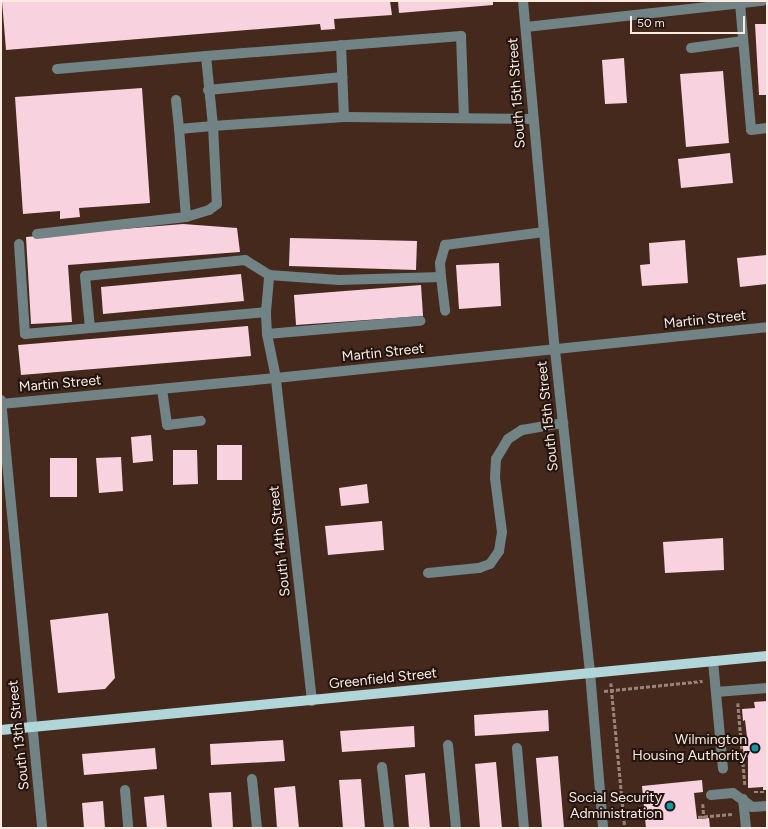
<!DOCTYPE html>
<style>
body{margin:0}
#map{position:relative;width:768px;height:829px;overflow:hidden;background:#44291c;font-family:Figtree,sans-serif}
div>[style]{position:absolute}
.building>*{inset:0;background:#f9d2df}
.path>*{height:2.5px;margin-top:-1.25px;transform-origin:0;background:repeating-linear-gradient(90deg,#9a8478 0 4px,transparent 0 6px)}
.minor>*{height:10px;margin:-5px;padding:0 5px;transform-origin:5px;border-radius:5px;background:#718384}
.major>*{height:10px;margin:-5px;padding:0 5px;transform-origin:5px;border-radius:5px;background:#b1d6d9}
.dots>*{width:11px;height:11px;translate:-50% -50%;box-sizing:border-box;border:2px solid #22150f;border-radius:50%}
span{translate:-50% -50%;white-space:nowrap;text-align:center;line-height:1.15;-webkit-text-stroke:4px #22150f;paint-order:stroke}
.street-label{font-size:14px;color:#fceae1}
.poi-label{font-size:14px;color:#fceae1}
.right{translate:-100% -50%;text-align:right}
.frame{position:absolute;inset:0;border:2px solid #fceae1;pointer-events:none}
.scale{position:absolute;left:630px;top:16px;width:115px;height:18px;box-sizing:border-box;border:2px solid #fceae1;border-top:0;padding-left:5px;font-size:12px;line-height:14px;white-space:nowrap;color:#fceae1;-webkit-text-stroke:3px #22150f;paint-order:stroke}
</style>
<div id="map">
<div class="building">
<i style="clip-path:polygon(2px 1px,390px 1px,392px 15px,334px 19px,335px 29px,321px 30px,320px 24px,6px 50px)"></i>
<i style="clip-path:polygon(398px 1px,493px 1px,493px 5px,399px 13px)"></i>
<i style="clip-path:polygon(755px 24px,767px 24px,767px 95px,759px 95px)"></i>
<i style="clip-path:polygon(624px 58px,627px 103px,605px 104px,602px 60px)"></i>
<i style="clip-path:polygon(723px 71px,729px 143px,686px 147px,680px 74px)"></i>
<i style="clip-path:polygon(142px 88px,150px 203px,79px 208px,80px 217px,60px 219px,60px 211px,23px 214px,15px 97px)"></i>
<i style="clip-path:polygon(730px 153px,733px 183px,681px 188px,678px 159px)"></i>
<i style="clip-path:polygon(183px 224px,237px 228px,240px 252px,68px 265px,72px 322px,31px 324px,26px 237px)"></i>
<i style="clip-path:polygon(290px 238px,417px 241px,416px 270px,289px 266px)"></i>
<i style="clip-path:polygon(685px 240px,688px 283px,642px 286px,640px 265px,650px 264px,649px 243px)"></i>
<i style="clip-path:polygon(767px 255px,767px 284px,740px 287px,737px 258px)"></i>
<i style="clip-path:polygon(499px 263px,501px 306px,459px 309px,456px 265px)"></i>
<i style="clip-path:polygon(241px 274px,244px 301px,103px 314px,101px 287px)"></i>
<i style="clip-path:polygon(421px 285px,423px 316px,296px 325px,294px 295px)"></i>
<i style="clip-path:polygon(248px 326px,251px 356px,21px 375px,18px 345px)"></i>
<i style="clip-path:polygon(151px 435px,153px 461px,133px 463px,131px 437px)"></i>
<i style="clip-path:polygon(217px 445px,242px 445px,242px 480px,217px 480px)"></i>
<i style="clip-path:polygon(173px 450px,197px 450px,198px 484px,173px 485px)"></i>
<i style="clip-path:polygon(121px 457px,123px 491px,99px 493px,96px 458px)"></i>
<i style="clip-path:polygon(50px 458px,77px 458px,77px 497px,50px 497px)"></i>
<i style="clip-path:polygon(367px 484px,369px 503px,341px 506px,339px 488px)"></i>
<i style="clip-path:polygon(382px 521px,384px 550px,328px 555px,325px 526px)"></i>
<i style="clip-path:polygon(723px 538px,724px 570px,665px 573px,663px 542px)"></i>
<i style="clip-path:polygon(108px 613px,115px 678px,105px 689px,58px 693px,50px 620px)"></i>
<i style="clip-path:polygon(767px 701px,767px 790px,763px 790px,763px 787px,748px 788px,748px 757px,744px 758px,742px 738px,747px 737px,745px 720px,743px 721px,742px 709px,755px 708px,754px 702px)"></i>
<i style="clip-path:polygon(548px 710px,549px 731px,475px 736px,474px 715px)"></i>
<i style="clip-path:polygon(414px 726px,415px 747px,342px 752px,340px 731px)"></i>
<i style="clip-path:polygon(283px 740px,285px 761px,211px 765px,210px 744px)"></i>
<i style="clip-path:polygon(155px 748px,157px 769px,84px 775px,82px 754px)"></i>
<i style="clip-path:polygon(558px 756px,564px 828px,542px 828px,536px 758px)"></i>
<i style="clip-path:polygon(496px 762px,502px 828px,480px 828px,475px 764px)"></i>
<i style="clip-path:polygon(425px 773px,430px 828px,409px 828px,405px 775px)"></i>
<i style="clip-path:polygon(361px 779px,365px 828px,343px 828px,339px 780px)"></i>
<i style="clip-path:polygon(702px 780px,703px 792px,694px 793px,697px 819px,709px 818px,710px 828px,646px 828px,642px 786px)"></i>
<i style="clip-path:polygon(295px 786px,299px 828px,277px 828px,274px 788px)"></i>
<i style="clip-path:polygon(231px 792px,233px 828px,212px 828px,209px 793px)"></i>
<i style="clip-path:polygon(164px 795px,167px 828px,147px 828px,144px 797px)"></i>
<i style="clip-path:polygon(103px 801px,105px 828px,84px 828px,82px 803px)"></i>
</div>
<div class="path">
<i style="left:611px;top:683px;width:146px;rotate:84.5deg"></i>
<i style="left:604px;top:691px;width:99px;rotate:-5.8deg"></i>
<i style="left:738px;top:703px;width:82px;rotate:85.1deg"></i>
<i style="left:754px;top:792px;width:13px"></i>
<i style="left:703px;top:804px;width:15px;rotate:86deg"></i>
<i style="left:698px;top:817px;width:34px;rotate:-5deg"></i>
</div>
<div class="minor">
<i style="left:523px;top:1px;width:350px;rotate:84.8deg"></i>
<i style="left:555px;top:350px;width:324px;rotate:83.8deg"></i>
<i style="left:590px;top:672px;width:157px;rotate:85.2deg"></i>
<i style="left:740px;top:3px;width:127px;rotate:85deg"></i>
<i style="left:751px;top:130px;width:16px;rotate:-7deg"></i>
<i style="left:526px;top:27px;width:238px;rotate:-6.3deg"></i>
<i style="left:341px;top:45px;width:72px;rotate:87.6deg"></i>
<i style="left:344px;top:117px;width:189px;rotate:0.6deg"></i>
<i style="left:691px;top:48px;width:52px;rotate:-7.7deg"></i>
<i style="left:206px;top:56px;width:256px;rotate:-4.5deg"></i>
<i style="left:461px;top:36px;width:81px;rotate:87.9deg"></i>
<i style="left:57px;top:69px;width:150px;rotate:-5deg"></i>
<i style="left:206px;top:56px;width:70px;rotate:84.3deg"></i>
<i style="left:213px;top:126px;width:131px;rotate:-3.9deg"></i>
<i style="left:208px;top:90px;width:135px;rotate:-5.5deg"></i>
<i style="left:176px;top:100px;width:29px;rotate:84deg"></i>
<i style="left:179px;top:129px;width:34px;rotate:-5deg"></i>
<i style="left:213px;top:126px;width:78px;rotate:87.1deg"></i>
<i style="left:217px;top:204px;width:10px;rotate:143deg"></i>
<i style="left:209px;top:210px;width:24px;rotate:163deg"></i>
<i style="left:37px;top:234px;width:150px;rotate:-6.5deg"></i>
<i style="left:186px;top:217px;width:88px;rotate:-94.5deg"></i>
<i style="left:19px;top:244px;width:90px;rotate:86.2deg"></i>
<i style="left:25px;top:334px;width:242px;rotate:-5.2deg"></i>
<i style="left:441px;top:277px;width:34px;rotate:83deg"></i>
<i style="left:90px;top:328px;width:52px;rotate:-95.5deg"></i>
<i style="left:85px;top:276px;width:161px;rotate:-5.7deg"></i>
<i style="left:245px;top:260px;width:28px;rotate:32deg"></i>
<i style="left:267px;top:334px;width:154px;rotate:-4.9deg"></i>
<i style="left:162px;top:389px;width:36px;rotate:82deg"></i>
<i style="left:167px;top:425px;width:34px;rotate:-7deg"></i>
<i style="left:1px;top:400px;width:430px;rotate:84.5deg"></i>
<i style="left:1px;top:404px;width:276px;rotate:-5.4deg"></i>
<i style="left:276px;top:378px;width:494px;rotate:-5.9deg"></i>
<i style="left:428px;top:573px;width:51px;rotate:-5.6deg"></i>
<i style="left:479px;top:568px;width:12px;rotate:-20deg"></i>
<i style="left:490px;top:564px;width:16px;rotate:-55deg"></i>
<i style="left:499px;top:551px;width:19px;rotate:-81deg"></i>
<i style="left:502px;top:532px;width:54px;rotate:-97.4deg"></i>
<i style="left:495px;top:478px;width:19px;rotate:-87deg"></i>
<i style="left:496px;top:459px;width:23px;rotate:-59deg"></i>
<i style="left:508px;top:439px;width:17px;rotate:-33deg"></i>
<i style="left:522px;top:430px;width:42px;rotate:-9.7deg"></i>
<i style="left:713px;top:661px;width:108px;rotate:84.7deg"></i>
<i style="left:716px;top:692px;width:51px;rotate:-4.5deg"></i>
<i style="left:312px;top:701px;width:325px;rotate:-96.4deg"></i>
<i style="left:276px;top:378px;width:45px;rotate:-101.6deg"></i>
<i style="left:267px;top:334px;width:22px;rotate:-93deg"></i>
<i style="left:266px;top:312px;width:37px;rotate:-85deg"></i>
<i style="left:269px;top:275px;width:70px;rotate:4.1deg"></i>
<i style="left:339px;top:280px;width:102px;rotate:-1.7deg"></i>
<i style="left:441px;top:277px;width:14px;rotate:-94deg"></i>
<i style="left:440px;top:263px;width:19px;rotate:-74deg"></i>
<i style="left:445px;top:245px;width:100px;rotate:-7.5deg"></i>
<i style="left:448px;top:745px;width:83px;rotate:84.5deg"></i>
<i style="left:517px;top:748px;width:80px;rotate:85deg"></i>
<i style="left:382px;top:767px;width:61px;rotate:83.5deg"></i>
<i style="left:252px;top:779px;width:49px;rotate:84.2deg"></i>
<i style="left:125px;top:790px;width:38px;rotate:85deg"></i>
<i style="left:711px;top:795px;width:22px;rotate:-5deg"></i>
<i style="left:733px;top:793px;width:24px;rotate:36deg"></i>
<i style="left:752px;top:807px;width:15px;rotate:-4deg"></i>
<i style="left:743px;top:799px;width:29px;rotate:84deg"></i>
</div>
<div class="major">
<i style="left:1px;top:730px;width:770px;rotate:-5.52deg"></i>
</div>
<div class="dots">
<i style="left:755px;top:748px;background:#0f9aa8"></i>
<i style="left:670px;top:806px;background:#0f9aa8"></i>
</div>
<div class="street-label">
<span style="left:517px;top:93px;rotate:-94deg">South 15th Street</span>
<span style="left:705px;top:320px;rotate:-6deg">Martin Street</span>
<span style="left:383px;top:353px;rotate:-6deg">Martin Street</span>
<span style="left:60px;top:384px;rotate:-5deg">Martin Street</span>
<span style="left:548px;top:416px;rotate:-96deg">South 15th Street</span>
<span style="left:280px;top:541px;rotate:-96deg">South 14th Street</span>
<span style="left:383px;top:679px;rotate:-6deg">Greenfield Street</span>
<span style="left:19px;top:735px;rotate:-96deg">South 13th Street</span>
</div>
<div class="poi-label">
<span class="right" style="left:747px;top:748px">Wilmington<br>Housing Authority</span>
<span class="right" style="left:662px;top:806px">Social Security<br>Administration</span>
</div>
<div class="frame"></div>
<div class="scale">50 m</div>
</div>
